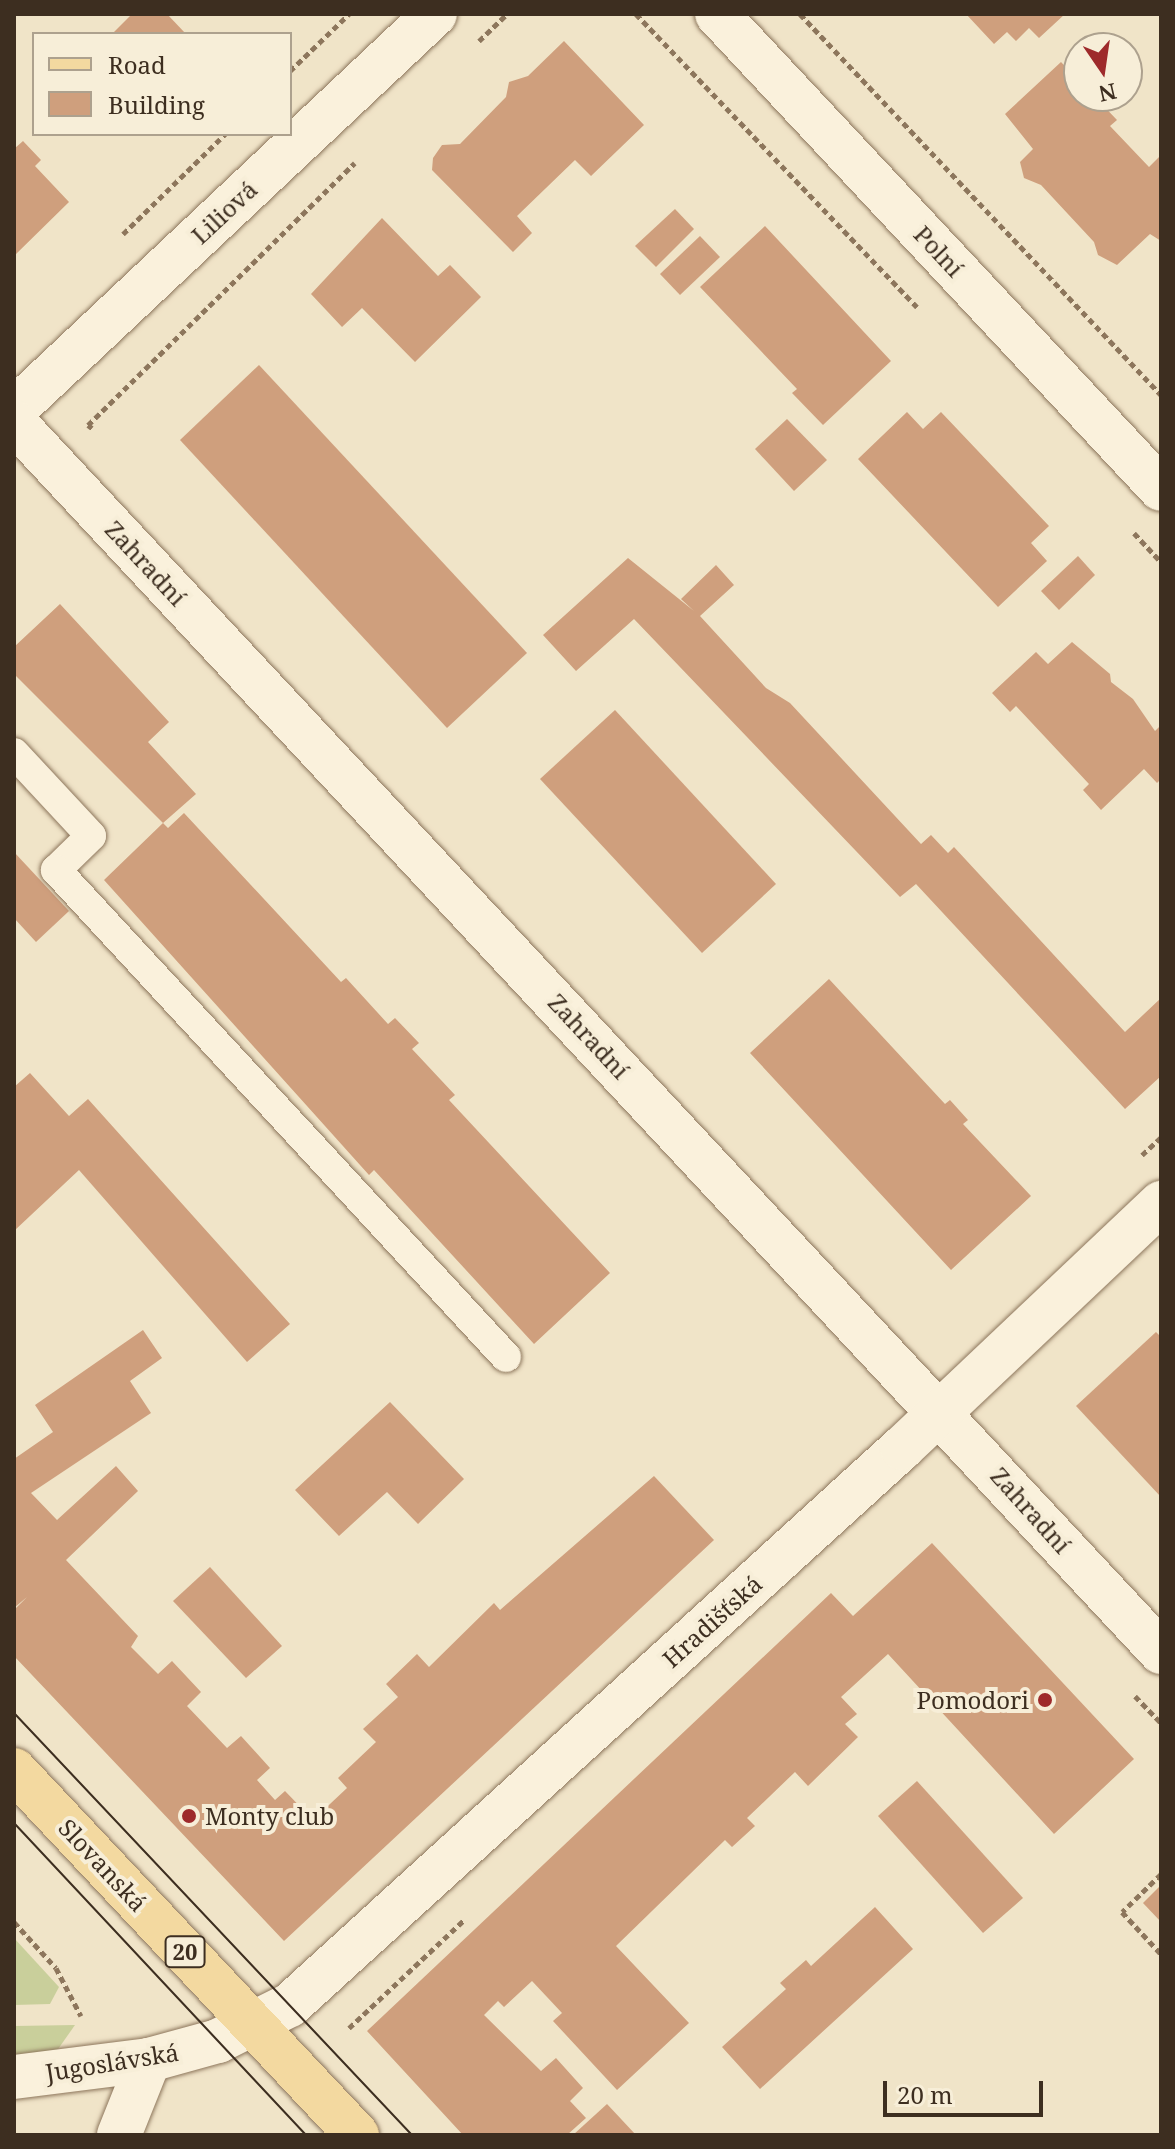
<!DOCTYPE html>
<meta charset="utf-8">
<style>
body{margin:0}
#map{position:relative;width:1175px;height:2149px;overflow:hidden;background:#f0e4c8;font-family:"Noto Serif",serif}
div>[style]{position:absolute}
.green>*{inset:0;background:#c9cf9b}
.building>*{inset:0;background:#cf9f7d}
.path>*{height:5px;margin-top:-2.5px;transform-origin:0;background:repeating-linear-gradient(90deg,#8d765c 0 6px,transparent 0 10px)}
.roads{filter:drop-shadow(0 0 2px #8d765c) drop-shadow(0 0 2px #8d765c)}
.lane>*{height:30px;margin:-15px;padding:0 15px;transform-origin:15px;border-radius:15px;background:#faf1dc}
.street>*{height:44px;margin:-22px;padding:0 22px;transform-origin:22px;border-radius:22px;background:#faf1dc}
.primary>*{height:44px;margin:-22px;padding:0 22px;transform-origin:22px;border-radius:22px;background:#f3d9a0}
.tram>*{height:2px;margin:-1px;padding:0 1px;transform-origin:1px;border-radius:1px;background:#3d2e20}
.dots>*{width:22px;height:22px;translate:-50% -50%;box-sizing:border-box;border:4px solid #f7eed8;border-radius:50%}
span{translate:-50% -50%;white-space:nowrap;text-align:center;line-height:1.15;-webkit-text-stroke:8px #f7eed8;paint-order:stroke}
.shield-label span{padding:2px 6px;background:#f7eed8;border:2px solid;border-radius:6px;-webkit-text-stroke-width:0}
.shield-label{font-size:22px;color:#3d2e20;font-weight:700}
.street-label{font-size:24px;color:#3d2e20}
.poi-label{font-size:24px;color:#3d2e20}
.right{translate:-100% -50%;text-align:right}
.left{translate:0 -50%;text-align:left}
.frame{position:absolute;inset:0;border:16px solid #3d2e20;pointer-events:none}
.legend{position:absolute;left:32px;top:32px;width:260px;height:104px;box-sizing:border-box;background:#f7eed8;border:2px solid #ada18e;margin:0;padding:10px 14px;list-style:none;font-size:24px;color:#3d2e20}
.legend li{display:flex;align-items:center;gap:16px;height:40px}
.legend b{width:40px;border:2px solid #ada18e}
.north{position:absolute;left:1063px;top:32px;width:80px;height:80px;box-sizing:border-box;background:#f7eed8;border:2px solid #ada18e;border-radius:50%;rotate:167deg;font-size:22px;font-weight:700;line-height:32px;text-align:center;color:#3d2e20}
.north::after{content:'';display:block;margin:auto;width:28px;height:36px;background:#9e2a2b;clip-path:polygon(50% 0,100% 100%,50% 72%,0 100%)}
.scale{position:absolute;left:883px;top:2081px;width:160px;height:36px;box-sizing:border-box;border:4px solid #3d2e20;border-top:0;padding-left:10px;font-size:24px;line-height:28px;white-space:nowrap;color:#3d2e20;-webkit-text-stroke:6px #f7eed8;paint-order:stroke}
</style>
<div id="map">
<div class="green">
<i style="clip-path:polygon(14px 1938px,59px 1987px,50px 2004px,14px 2005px)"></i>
<i style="clip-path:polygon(75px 2025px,56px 2052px,14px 2061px,14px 2026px)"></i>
</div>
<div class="building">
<i style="clip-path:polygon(132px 14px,167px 14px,186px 34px,112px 34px)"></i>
<i style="clip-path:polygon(966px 14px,1065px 14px,1039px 38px,1029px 28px,1016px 41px,1007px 32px,994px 44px)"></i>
<i style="clip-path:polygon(564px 41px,644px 125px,591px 176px,575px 160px,517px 216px,532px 233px,513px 252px,432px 170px,433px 158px,442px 145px,460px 144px,506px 97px,509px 82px,528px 76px)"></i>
<i style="clip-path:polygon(1061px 62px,1079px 81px,1079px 96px,1094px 96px,1117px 120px,1110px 126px,1149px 167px,1161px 155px,1161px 241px,1150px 234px,1117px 265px,1098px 255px,1094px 242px,1041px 185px,1024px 178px,1020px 162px,1033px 149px,1005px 114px)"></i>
<i style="clip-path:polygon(23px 141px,41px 160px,35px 166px,69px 202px,14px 256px,14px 149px)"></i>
<i style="clip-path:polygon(675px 209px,694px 229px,656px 267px,635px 246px)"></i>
<i style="clip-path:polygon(382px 218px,438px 276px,450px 265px,481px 297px,415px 362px,362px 308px,342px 327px,311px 294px)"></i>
<i style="clip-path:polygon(765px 226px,891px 361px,823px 425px,792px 393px,797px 389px,700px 287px)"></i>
<i style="clip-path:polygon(700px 236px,720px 257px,680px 295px,660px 274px)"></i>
<i style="clip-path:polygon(259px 365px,527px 653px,447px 728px,180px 440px)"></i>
<i style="clip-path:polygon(907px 412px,923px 429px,941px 412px,1049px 526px,1031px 543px,1047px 561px,998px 607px,858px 459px)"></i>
<i style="clip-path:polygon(787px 419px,827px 460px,794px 491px,755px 449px)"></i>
<i style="clip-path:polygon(1078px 556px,1095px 575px,1059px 610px,1041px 591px)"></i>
<i style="clip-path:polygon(628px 558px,694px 611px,681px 599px,716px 565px,734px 585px,700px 616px,766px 688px,790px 703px,921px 844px,931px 835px,948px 853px,954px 847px,1125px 1032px,1161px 998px,1161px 1076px,1125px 1109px,916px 884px,900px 897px,634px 619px,576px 671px,543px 635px)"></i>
<i style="clip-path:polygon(60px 604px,169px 722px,148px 742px,196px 794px,163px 823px,14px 674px,14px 647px)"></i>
<i style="clip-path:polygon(1072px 642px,1110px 674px,1111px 682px,1133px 699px,1155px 731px,1161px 725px,1161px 779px,1157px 783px,1144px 769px,1101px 810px,1083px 790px,1089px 784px,1016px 706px,1010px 712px,992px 693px,1036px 652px,1048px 664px)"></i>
<i style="clip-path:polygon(615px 710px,776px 884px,702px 953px,540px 779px)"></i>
<i style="clip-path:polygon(184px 813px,341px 982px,346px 978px,388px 1024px,395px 1018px,419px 1043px,412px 1049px,455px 1095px,449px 1100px,610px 1273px,534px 1344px,374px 1170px,369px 1175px,104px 880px,163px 823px,168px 828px)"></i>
<i style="clip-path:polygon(14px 852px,69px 911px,36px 942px,14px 918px)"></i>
<i style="clip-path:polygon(829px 979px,945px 1104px,950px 1100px,968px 1120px,963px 1124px,1031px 1196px,951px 1270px,750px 1053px)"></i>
<i style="clip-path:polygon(30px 1073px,69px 1116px,88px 1099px,290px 1324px,247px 1362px,79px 1170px,14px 1231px,14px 1087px)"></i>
<i style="clip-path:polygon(143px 1330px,162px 1358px,130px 1381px,151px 1413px,31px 1493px,57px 1520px,116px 1466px,138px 1491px,66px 1560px,138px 1636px,131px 1647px,158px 1674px,172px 1661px,201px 1692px,187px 1706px,227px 1748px,241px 1736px,270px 1768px,257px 1780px,275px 1800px,285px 1791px,313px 1820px,347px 1788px,338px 1778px,376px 1742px,363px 1729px,398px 1697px,386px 1684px,417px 1654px,429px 1667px,494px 1603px,500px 1610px,654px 1476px,714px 1540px,284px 1941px,14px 1656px,14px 1610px,27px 1597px,14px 1608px,14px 1459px,53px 1432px,35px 1405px)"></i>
<i style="clip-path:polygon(1156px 1332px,1161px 1337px,1161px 1497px,1076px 1406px)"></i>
<i style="clip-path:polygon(390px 1402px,464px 1479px,418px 1524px,387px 1492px,339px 1536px,295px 1490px)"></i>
<i style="clip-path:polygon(932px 1543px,1134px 1759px,1054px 1834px,888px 1654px,841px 1697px,857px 1714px,845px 1724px,858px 1737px,808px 1786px,795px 1772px,747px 1818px,755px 1826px,732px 1847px,725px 1840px,616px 1946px,689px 2023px,617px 2090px,553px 2021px,562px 2013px,532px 1981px,504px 2007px,498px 2001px,484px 2015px,541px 2071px,556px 2058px,583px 2088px,570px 2101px,586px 2118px,567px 2135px,463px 2135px,367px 2031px,831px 1593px,853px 1616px)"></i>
<i style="clip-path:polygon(210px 1567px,282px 1646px,246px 1678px,173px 1601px)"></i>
<i style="clip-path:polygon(917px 1781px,1023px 1898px,983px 1933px,878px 1816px)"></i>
<i style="clip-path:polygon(1161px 1885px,1161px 1922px,1143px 1903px)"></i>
<i style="clip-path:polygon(875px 1907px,913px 1949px,760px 2089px,722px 2047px,786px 1989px,780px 1983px,806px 1960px,811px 1966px)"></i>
<i style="clip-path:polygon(607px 2104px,636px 2135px,573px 2135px)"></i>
</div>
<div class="path">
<i style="left:636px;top:14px;width:406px;rotate:46.2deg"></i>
<i style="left:800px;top:14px;width:525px;rotate:46.54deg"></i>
<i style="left:479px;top:41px;width:39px;rotate:-44deg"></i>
<i style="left:290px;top:71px;width:82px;rotate:-44deg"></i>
<i style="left:123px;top:234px;width:143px;rotate:-44.4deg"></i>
<i style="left:92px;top:428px;width:5px;rotate:-143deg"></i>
<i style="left:88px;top:425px;width:374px;rotate:-44.5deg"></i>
<i style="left:1134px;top:533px;width:40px;rotate:47deg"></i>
<i style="left:1142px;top:1155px;width:26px;rotate:-43deg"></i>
<i style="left:1135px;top:1696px;width:37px;rotate:46deg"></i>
<i style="left:1161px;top:1874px;width:54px;rotate:135.7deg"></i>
<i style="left:1122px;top:1912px;width:57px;rotate:47.1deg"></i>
<i style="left:14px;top:1922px;width:62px;rotate:47.6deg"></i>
<i style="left:56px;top:1968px;width:54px;rotate:62.5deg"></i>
<i style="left:349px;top:2028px;width:159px;rotate:-43.2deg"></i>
</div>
<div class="roads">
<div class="lane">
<i style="left:14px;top:753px;width:113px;rotate:47.1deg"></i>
<i style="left:91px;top:836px;width:49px;rotate:135.8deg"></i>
<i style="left:56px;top:870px;width:663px;rotate:47.26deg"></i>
</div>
<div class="street">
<i style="left:717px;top:14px;width:650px;rotate:46.93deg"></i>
<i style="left:14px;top:410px;width:578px;rotate:-43.25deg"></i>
<i style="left:14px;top:422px;width:1682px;rotate:47deg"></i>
<i style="left:14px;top:2077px;width:136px;rotate:-7.2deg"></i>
<i style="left:149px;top:2060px;width:72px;rotate:-15.4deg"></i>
<i style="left:218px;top:2041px;width:80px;rotate:-26.6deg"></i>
<i style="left:290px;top:2005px;width:828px;rotate:-42.31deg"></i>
<i style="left:902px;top:1448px;width:357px;rotate:-43.4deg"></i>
<i style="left:119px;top:2135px;width:81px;rotate:-68.2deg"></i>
</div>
<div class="primary">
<i style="left:14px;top:1770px;width:501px;rotate:46.78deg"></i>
</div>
</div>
<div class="tram">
<i style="left:14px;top:1713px;width:580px;rotate:46.68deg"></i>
<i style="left:14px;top:1823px;width:427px;rotate:46.9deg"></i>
</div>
<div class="dots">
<i style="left:1045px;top:1700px;background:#9e2a2b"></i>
<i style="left:189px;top:1816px;background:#9e2a2b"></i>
</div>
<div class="shield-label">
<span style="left:185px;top:1952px">20</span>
</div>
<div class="street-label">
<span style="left:224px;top:212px;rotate:-43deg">Liliová</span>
<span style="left:939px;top:251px;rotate:47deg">Polní</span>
<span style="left:146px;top:563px;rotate:47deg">Zahradní</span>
<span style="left:589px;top:1036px;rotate:47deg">Zahradní</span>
<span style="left:1031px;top:1510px;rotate:48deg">Zahradní</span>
<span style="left:712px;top:1621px;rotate:-42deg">Hradišťská</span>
<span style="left:103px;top:1865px;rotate:47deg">Slovanská</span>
<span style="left:112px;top:2062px;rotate:-9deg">Jugoslávská</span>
</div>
<div class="poi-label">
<span class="right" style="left:1029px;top:1700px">Pomodori</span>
<span class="left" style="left:205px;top:1816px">Monty club</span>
</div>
<div class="frame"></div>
<ul class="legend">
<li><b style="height:10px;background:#f3d9a0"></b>Road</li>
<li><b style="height:22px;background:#cf9f7d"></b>Building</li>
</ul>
<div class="north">N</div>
<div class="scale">20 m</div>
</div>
